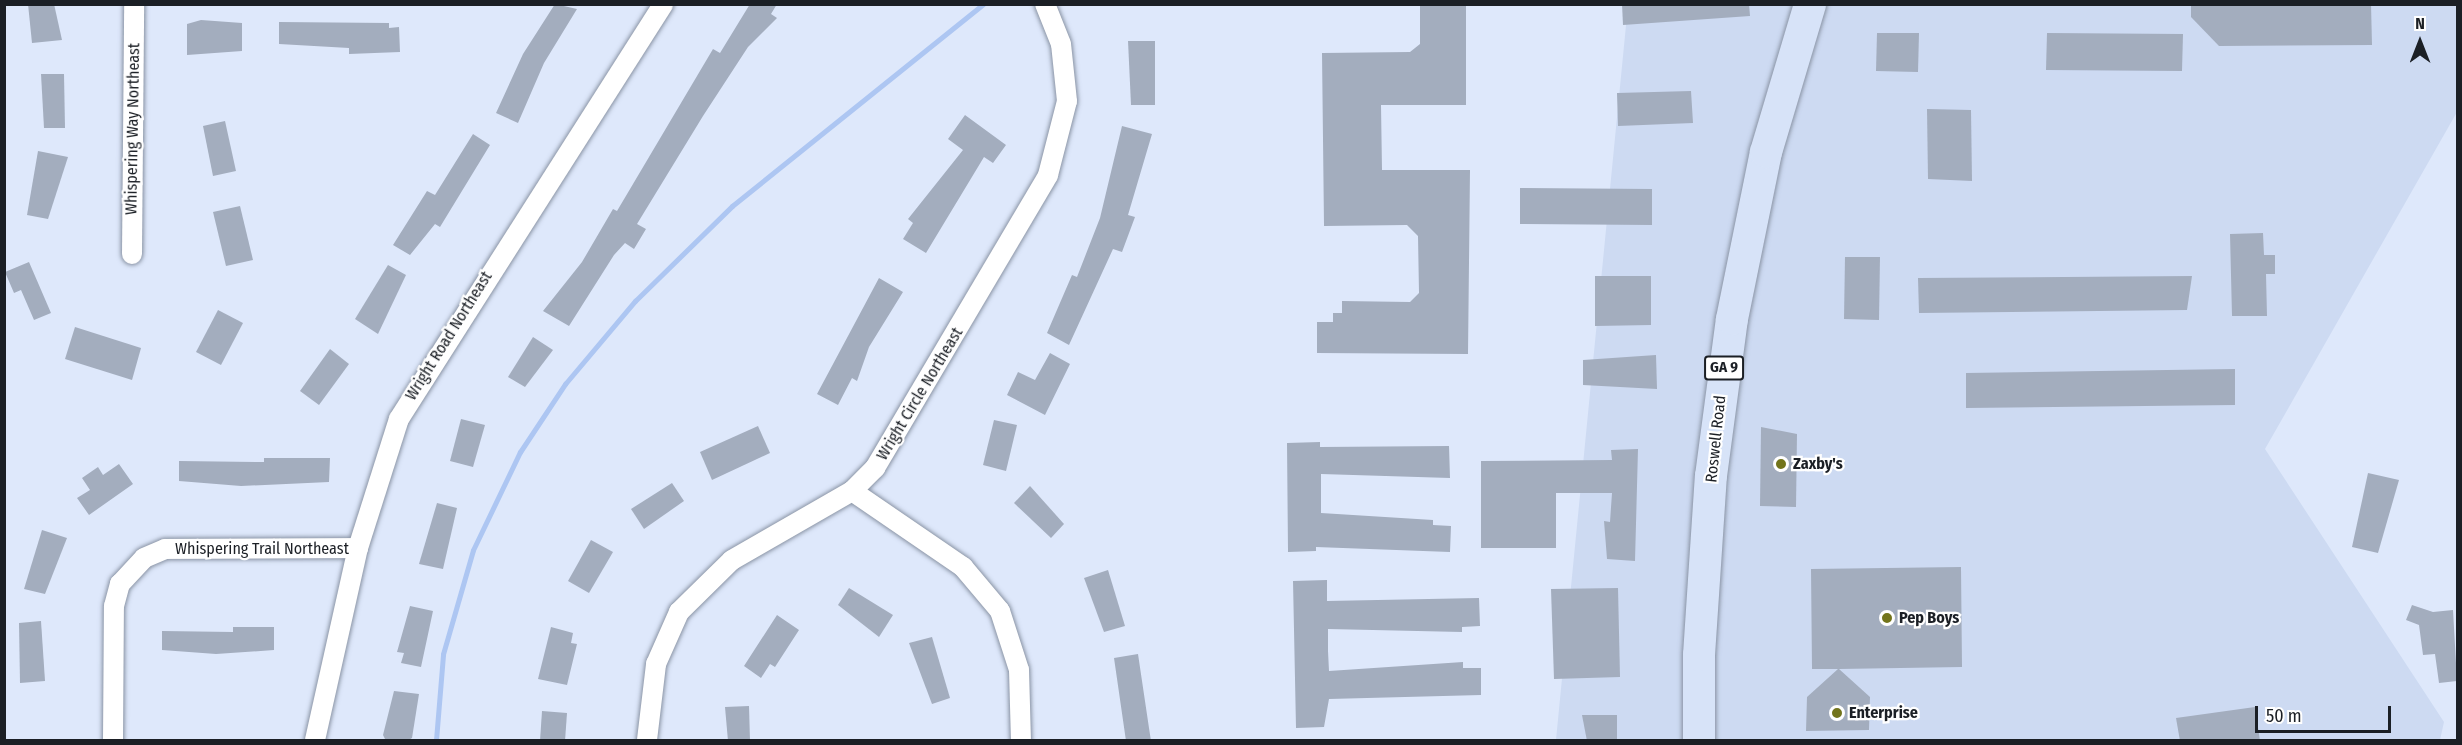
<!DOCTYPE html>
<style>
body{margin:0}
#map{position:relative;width:2462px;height:745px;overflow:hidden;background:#dee8fb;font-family:"Fira Sans Condensed",sans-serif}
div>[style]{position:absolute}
.built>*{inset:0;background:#cddaf2}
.stream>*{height:5px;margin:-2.5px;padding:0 2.5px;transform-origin:2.5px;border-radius:2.5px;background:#adc6f2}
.building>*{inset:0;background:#a3adbe}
.roads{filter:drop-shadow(0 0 2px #8a94a5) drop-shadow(0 0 2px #8a94a5)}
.minor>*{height:20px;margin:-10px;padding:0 10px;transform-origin:10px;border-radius:10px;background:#fff}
.primary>*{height:32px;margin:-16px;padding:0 16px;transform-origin:16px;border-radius:16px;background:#d7e3f8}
.dots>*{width:16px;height:16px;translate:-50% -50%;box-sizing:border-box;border:3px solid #fff;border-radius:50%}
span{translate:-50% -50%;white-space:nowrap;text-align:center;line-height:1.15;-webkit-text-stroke:4.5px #fff;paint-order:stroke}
.shield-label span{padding:2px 4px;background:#fff;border:2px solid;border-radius:4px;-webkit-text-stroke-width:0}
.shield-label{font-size:15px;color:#1b1f25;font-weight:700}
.street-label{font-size:16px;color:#1b1f25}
.poi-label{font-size:16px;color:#1b1f25;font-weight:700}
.left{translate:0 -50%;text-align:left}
.frame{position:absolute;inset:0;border:6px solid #1b1f25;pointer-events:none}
.north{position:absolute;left:2390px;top:12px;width:60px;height:60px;-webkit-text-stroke:4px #fff;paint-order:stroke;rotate:0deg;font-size:16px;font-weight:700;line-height:24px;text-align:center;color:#1b1f25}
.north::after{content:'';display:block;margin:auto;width:21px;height:27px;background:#1b1f25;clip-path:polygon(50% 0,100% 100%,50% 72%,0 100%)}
.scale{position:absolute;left:2255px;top:706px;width:136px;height:27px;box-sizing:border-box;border:3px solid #1b1f25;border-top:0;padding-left:8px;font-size:18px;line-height:21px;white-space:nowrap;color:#1b1f25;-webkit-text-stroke:4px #fff;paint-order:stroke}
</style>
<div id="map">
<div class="built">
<i style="clip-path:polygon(1628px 5px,2457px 5px,2457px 112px,2265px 449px,2444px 722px,2440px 740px,1556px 740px)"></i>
</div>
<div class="stream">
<i style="left:436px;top:740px;width:86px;rotate:-85.3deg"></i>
<i style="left:443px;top:654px;width:108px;rotate:-73.9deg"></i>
<i style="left:473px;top:550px;width:109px;rotate:-64.4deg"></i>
<i style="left:520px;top:452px;width:82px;rotate:-56.5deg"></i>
<i style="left:565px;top:384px;width:109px;rotate:-49.9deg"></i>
<i style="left:635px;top:301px;width:136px;rotate:-44.4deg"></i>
<i style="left:732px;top:206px;width:322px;rotate:-38.8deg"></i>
</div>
<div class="building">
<i style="clip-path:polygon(28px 4px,54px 4px,62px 40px,32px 43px)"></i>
<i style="clip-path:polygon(555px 4px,577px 9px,544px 63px,518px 123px,496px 113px,523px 54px)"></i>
<i style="clip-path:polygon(750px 4px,777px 4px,771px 14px,777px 18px,748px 47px,703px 116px,637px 224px,646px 229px,634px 249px,625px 243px,614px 255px,569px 326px,543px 311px,582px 262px,613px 209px,617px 211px,713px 49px,720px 53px)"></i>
<i style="clip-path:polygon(1420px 4px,1466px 4px,1466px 105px,1381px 105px,1382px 170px,1470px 170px,1468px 354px,1317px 353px,1317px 322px,1333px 322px,1333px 313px,1342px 313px,1342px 301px,1410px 302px,1419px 293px,1418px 236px,1407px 225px,1324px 226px,1322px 53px,1410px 52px,1420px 44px)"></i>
<i style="clip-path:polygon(1622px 4px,1749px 4px,1750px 16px,1623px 25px)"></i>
<i style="clip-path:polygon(2191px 4px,2371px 4px,2372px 45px,2219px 46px,2191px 17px)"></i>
<i style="clip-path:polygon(201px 20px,242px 23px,242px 51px,187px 55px,187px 24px)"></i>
<i style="clip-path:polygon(279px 22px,389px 23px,389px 28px,399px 27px,400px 52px,349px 54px,349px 48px,279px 44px)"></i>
<i style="clip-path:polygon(1877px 33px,1919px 33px,1918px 72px,1876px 71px)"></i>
<i style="clip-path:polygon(2047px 33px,2183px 34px,2182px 71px,2046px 70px)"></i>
<i style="clip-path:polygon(1128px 41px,1155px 41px,1155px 105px,1131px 105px)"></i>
<i style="clip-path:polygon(41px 74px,64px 74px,65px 128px,44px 128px)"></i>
<i style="clip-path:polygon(1691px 91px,1693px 123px,1618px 126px,1617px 93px)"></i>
<i style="clip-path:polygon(1927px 109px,1971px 110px,1972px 181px,1928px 179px)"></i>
<i style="clip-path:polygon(965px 115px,1006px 145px,993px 163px,984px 157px,926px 253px,903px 239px,913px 223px,908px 219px,963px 150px,948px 139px)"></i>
<i style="clip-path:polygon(225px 121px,236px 171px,213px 176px,203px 126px)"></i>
<i style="clip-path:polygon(1122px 126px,1152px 134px,1128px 215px,1135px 217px,1122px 252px,1113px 249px,1069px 345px,1047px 333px,1072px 275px,1077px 277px,1100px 218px)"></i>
<i style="clip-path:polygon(473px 134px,490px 145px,440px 227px,435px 224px,410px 255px,393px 245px,427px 191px,435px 195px)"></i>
<i style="clip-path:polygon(38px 151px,68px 157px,48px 219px,27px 215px)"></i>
<i style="clip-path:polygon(1520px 188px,1652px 189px,1652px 225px,1520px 224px)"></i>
<i style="clip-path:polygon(240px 206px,253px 260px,226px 266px,213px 212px)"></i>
<i style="clip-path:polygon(2263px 233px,2264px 255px,2275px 255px,2275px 274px,2266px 274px,2267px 316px,2232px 316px,2230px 234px)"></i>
<i style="clip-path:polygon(1845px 257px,1880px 257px,1879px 320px,1844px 319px)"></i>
<i style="clip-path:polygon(29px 262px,51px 313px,34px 320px,21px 290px,14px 293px,5px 272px)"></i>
<i style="clip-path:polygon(388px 265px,406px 275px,378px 334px,355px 319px)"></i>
<i style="clip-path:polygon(1595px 276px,1651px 276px,1651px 325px,1595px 326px)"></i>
<i style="clip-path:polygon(2192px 276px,2187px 310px,1919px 313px,1918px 278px)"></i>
<i style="clip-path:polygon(879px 278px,903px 292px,869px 347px,857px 381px,852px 378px,838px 405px,817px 394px)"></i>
<i style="clip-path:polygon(218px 310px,243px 323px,221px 365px,196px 352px)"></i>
<i style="clip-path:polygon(75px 327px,141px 348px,132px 380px,65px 359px)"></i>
<i style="clip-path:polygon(533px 337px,553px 350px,525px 387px,508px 377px)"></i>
<i style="clip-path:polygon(330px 349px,349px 364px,319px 405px,300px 391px)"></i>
<i style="clip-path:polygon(1050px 353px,1070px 364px,1045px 415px,1007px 395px,1018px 372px,1035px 380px)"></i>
<i style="clip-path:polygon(1656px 355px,1657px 389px,1583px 385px,1583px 360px)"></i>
<i style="clip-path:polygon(2235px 369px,2235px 405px,1966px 408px,1966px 373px)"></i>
<i style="clip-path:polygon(461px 419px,485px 425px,473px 467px,450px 461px)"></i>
<i style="clip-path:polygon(994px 420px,1017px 425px,1006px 471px,983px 465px)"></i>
<i style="clip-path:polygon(758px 426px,770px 453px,712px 480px,700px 452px)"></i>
<i style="clip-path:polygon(1761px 427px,1797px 434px,1796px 507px,1760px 506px)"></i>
<i style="clip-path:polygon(1320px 442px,1320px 447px,1449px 446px,1450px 478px,1321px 474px,1321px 513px,1433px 520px,1433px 525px,1451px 526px,1450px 552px,1316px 547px,1316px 551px,1288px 552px,1287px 443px)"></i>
<i style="clip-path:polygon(1638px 449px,1635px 561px,1607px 559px,1604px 521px,1610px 522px,1612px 493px,1556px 493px,1556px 548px,1481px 548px,1481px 461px,1612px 460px,1611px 450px)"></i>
<i style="clip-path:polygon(264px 458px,330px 458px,329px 482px,241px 486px,179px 481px,179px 461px,264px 462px)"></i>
<i style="clip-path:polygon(119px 464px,133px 484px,89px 515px,77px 498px,90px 490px,82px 478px,98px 467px,103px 475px)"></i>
<i style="clip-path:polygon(2368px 473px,2399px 480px,2378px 553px,2352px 547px)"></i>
<i style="clip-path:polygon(672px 483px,684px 501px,644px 529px,631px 509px)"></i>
<i style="clip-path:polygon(1030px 486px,1064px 524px,1051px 538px,1014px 503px)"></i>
<i style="clip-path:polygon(437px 503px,457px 508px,443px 569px,419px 564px)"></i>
<i style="clip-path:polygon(42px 530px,67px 538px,45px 594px,24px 589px)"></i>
<i style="clip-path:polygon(591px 540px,613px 552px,589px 593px,568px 581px)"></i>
<i style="clip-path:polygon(1961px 567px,1962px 667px,1839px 669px,1870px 697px,1869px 730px,1806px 731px,1807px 697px,1838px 669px,1812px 669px,1811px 569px)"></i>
<i style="clip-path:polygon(1108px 570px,1125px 626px,1104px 632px,1084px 578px)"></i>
<i style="clip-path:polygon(1327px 580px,1327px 601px,1479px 598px,1480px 626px,1462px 627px,1462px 632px,1328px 629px,1328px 651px,1329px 671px,1463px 662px,1463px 668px,1481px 668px,1481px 695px,1329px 699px,1324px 727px,1296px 728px,1293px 581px)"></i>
<i style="clip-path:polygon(849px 588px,893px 615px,879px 637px,838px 605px)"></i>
<i style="clip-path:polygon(1618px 588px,1620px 677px,1554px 679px,1551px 589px)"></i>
<i style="clip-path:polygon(2412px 605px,2433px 612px,2453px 610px,2457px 681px,2439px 683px,2435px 654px,2423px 655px,2419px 625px,2406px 620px)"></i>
<i style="clip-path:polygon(410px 606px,433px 611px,421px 667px,401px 663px,404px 653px,397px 652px)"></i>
<i style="clip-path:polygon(777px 615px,799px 630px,775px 667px,770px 664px,761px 678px,744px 666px)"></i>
<i style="clip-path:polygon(41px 621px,45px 681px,20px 683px,19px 623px)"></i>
<i style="clip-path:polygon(233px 627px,274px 627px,274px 650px,216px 654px,162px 650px,162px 631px,233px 632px)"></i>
<i style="clip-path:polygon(551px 627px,573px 633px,571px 643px,577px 644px,567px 685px,538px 679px)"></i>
<i style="clip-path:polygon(932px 637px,950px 698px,932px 704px,909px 643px)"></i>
<i style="clip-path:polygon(1138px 654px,1149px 728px,1151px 741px,1126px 741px,1114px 658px)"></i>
<i style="clip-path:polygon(394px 691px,419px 694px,412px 738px,407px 741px,386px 741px,383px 735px)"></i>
<i style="clip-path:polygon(749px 706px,750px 741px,728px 741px,725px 707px)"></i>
<i style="clip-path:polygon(2255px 707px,2260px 741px,2180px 741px,2176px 718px)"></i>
<i style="clip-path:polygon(542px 711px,567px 713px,565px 741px,540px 741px)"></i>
<i style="clip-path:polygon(1582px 715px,1617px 715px,1617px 741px,1587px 741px)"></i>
</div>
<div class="roads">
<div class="minor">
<i style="left:132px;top:254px;width:250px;rotate:-89.5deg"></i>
<i style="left:852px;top:491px;width:135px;rotate:34.4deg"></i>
<i style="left:963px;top:567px;width:57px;rotate:49.9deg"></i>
<i style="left:1000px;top:611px;width:62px;rotate:72.1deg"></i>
<i style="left:1019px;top:670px;width:70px;rotate:88.4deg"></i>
<i style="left:113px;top:740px;width:134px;rotate:-89.6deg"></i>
<i style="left:114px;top:606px;width:23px;rotate:-75deg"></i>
<i style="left:120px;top:584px;width:35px;rotate:-47deg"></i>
<i style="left:144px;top:558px;width:23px;rotate:-23deg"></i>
<i style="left:165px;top:549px;width:193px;rotate:-0.3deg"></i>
<i style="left:315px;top:740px;width:197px;rotate:-77.4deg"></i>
<i style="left:358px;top:548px;width:135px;rotate:-72.4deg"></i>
<i style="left:399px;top:419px;width:492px;rotate:-57.5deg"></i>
<i style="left:647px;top:740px;width:77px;rotate:-83.2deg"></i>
<i style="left:656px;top:664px;width:57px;rotate:-66.1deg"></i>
<i style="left:679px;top:612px;width:74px;rotate:-44.5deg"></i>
<i style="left:732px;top:560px;width:138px;rotate:-29.9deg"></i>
<i style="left:852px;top:491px;width:33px;rotate:-45deg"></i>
<i style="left:875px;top:468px;width:340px;rotate:-59.4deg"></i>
<i style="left:1048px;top:175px;width:76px;rotate:-75.6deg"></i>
<i style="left:1067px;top:101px;width:57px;rotate:-96deg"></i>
<i style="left:1061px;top:44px;width:43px;rotate:-111.8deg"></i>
</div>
<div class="primary">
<i style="left:1699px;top:740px;width:85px;rotate:-90deg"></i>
<i style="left:1699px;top:655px;width:179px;rotate:-86.2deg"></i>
<i style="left:1711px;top:476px;width:158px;rotate:-82.4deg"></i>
<i style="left:1732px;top:319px;width:170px;rotate:-78.5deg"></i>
<i style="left:1766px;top:152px;width:154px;rotate:-73.4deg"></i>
</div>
</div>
<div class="dots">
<i style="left:1781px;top:464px;background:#72741b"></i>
<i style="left:1887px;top:618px;background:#72741b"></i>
<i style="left:1837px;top:713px;background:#72741b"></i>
</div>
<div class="shield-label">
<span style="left:1724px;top:368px">GA 9</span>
</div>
<div class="street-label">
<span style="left:133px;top:129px;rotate:-89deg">Whispering Way Northeast</span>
<span style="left:449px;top:336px;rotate:-58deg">Wright Road Northeast</span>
<span style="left:920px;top:394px;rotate:-59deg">Wright Circle Northeast</span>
<span style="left:1716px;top:439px;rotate:-84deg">Roswell Road</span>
<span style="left:262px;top:549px">Whispering Trail Northeast</span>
</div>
<div class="poi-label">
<span class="left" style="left:1793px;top:464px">Zaxby's</span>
<span class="left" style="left:1899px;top:618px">Pep Boys</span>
<span class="left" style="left:1849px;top:713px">Enterprise</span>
</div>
<div class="frame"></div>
<div class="north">N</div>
<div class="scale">50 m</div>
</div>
